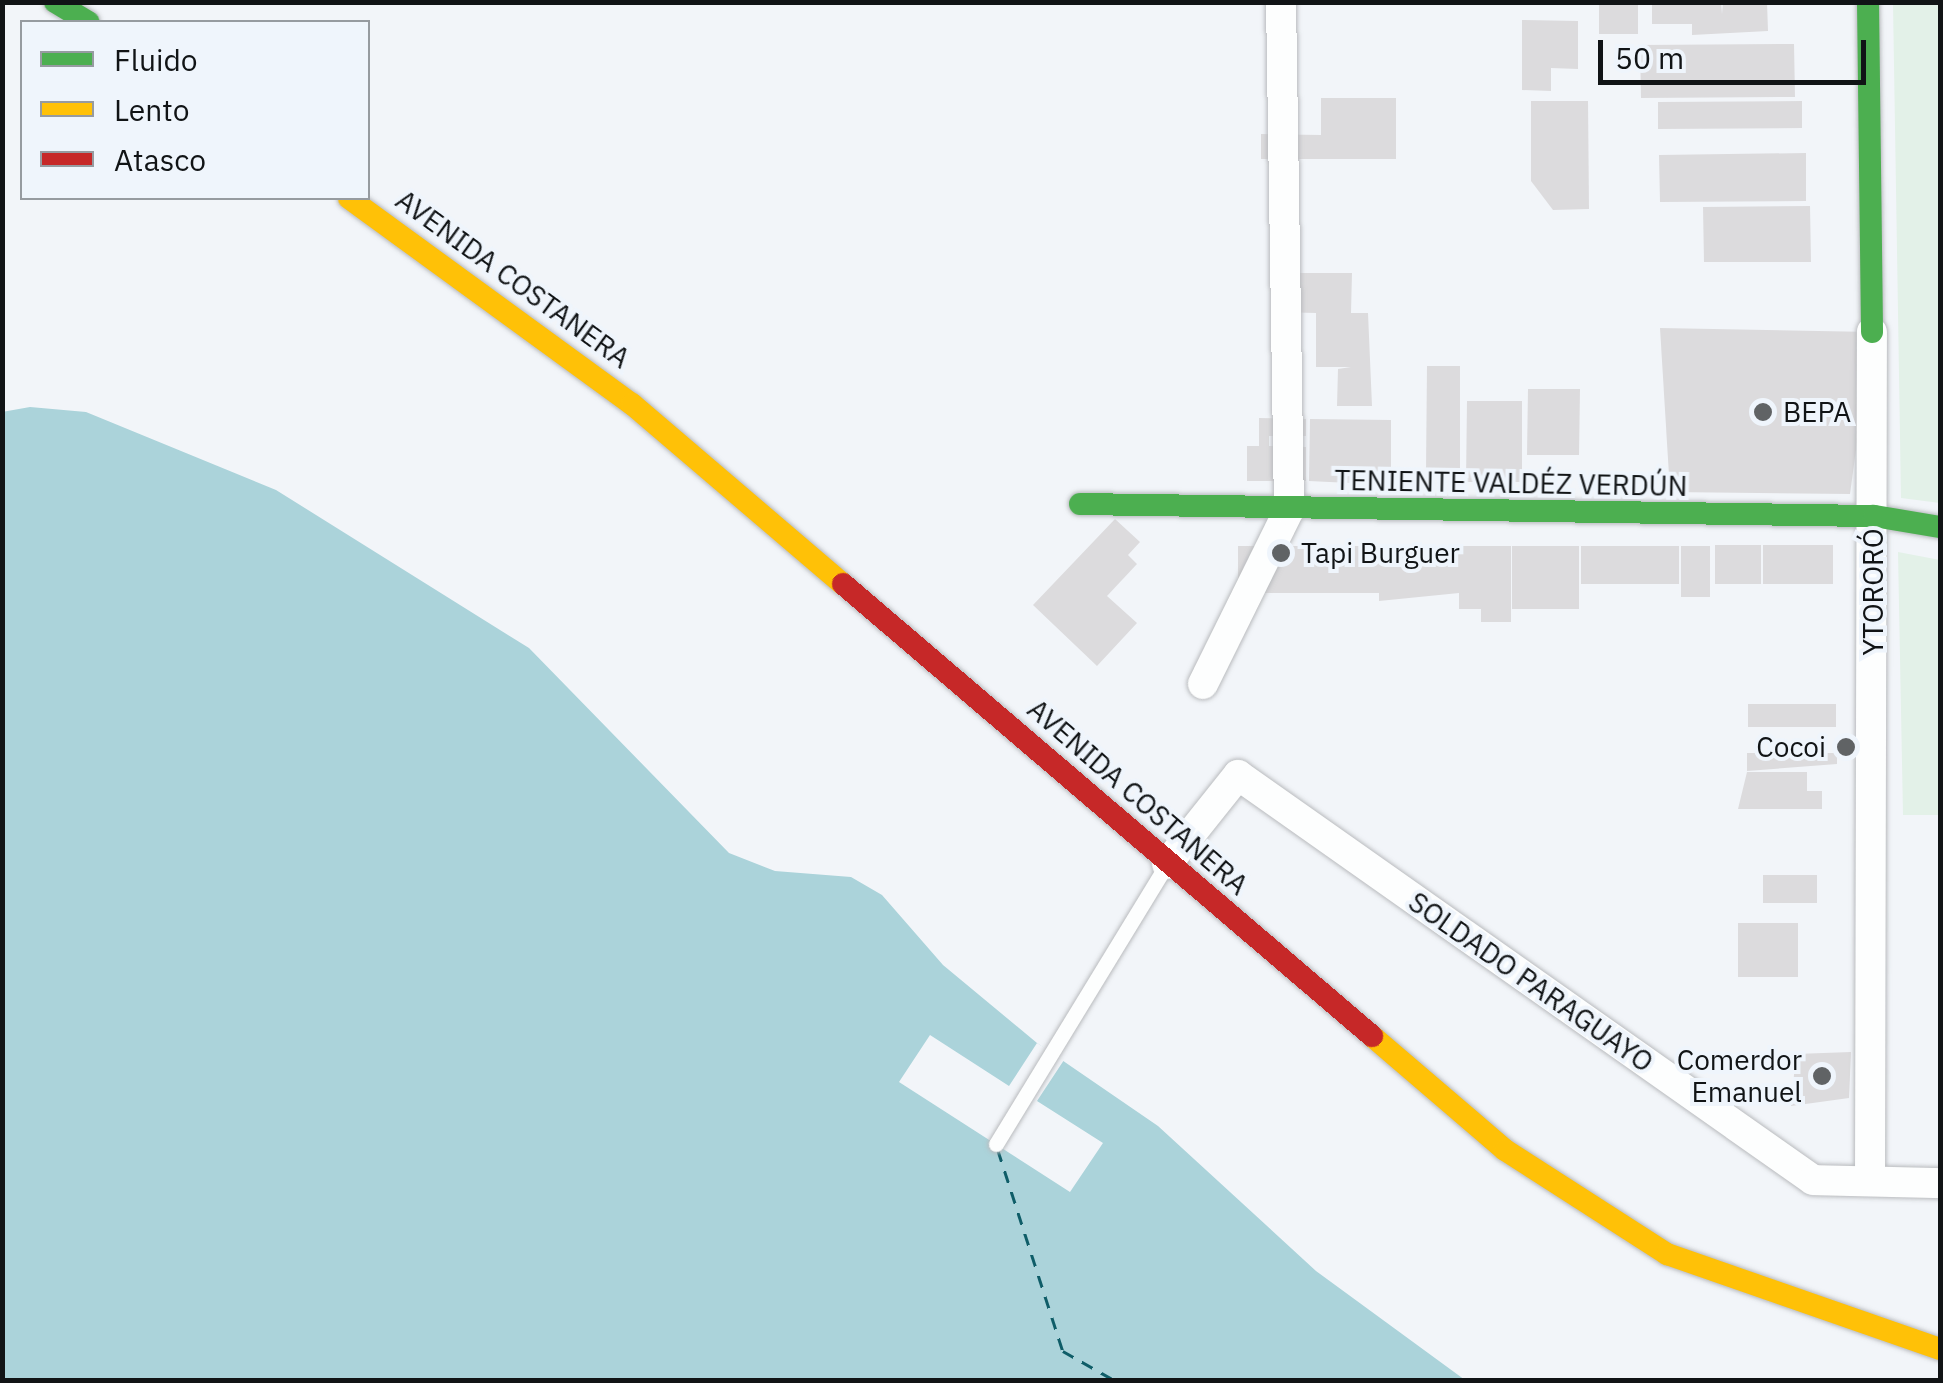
<!DOCTYPE html>
<meta charset="utf-8">
<style>
body{margin:0}
#map{position:relative;width:1943px;height:1383px;overflow:hidden;background:#f2f5f9;font-family:"IBM Plex Sans",sans-serif}
div>[style]{position:absolute}
.green>*{inset:0;background:#e3f1e8}
.water>*{inset:0;background:#abd3da}
.pier>*{inset:0;background:#f2f5f9}
.ferry>*{height:2.5px;margin-top:-1.25px;transform-origin:0;background:repeating-linear-gradient(90deg,#0f5d68 0 12px,transparent 0 22px)}
.building>*{inset:0;background:#dcdbdd}
.roads{filter:drop-shadow(0 0 2px #b9bbbe) drop-shadow(0 0 2px #b9bbbe)}
.lane>*{height:15px;margin:-7.5px;padding:0 7.5px;transform-origin:7.5px;border-radius:7.5px;background:#fdfefe}
.street>*{height:30px;margin:-15px;padding:0 15px;transform-origin:15px;border-radius:15px;background:#fdfefe}
.fast>*{height:22px;margin:-11px;padding:0 11px;transform-origin:11px;border-radius:11px;background:#4caf50}
.slow>*{height:22px;margin:-11px;padding:0 11px;transform-origin:11px;border-radius:11px;background:#ffc107}
.jam>*{height:22px;margin:-11px;padding:0 11px;transform-origin:11px;border-radius:11px;background:#c62828}
.dots>*{width:28px;height:28px;translate:-50% -50%;box-sizing:border-box;border:5px solid #eff5fc;border-radius:50%}
span{translate:-50% -50%;white-space:nowrap;text-align:center;line-height:1.15;-webkit-text-stroke:8px #eff5fc;paint-order:stroke}
.street-label{font-size:28px;color:#111416}
.poi-label{font-size:28px;color:#111416}
.left{translate:0 -50%;text-align:left}
.right{translate:-100% -50%;text-align:right}
.frame{position:absolute;inset:0;border:5px solid #111416;pointer-events:none}
.legend{position:absolute;left:20px;top:20px;width:350px;height:180px;box-sizing:border-box;background:#eff5fc;border:2px solid #969ba0;margin:0;padding:12px 18px;list-style:none;font-size:30px;color:#111416}
.legend li{display:flex;align-items:center;gap:20px;height:50px}
.legend b{width:50px;border:2px solid #969ba0}
.scale{position:absolute;left:1598px;top:40px;width:268px;height:45px;box-sizing:border-box;border:5px solid #111416;border-top:0;padding-left:12px;font-size:30px;line-height:35px;white-space:nowrap;color:#111416;-webkit-text-stroke:8px #eff5fc;paint-order:stroke}
</style>
<div id="map">
<div class="green">
<i style="clip-path:polygon(1893px 3px,1940px 3px,1940px 503px,1901px 498px)"></i>
<i style="clip-path:polygon(1898px 552px,1940px 560px,1940px 815px,1903px 815px)"></i>
</div>
<div class="water">
<i style="clip-path:polygon(30px 407px,86px 412px,276px 490px,529px 648px,729px 853px,775px 871px,851px 877px,882px 895px,943px 965px,1037px 1043px,1158px 1126px,1316px 1271px,1465px 1380px,3px 1380px,2px 412px)"></i>
</div>
<div class="pier">
<i style="clip-path:polygon(930px 1035px,1009px 1086px,1037px 1043px,1064px 1060px,1037px 1101px,1103px 1143px,1070px 1192px,899px 1082px)"></i>
</div>
<div class="ferry">
<i style="left:998px;top:1150px;width:211px;rotate:72.1deg"></i>
<i style="left:1063px;top:1351px;width:59px;rotate:29.6deg"></i>
</div>
<div class="building">
<i style="clip-path:polygon(1599px 2px,1638px 2px,1638px 34px,1599px 34px)"></i>
<i style="clip-path:polygon(1652px 2px,1721px 2px,1722px 14px,1723px 2px,1767px 2px,1768px 31px,1692px 35px,1692px 24px,1652px 24px)"></i>
<i style="clip-path:polygon(1522px 20px,1578px 21px,1578px 69px,1551px 68px,1551px 91px,1522px 90px)"></i>
<i style="clip-path:polygon(1794px 44px,1795px 97px,1641px 98px,1640px 45px)"></i>
<i style="clip-path:polygon(1321px 98px,1396px 98px,1396px 159px,1261px 159px,1261px 134px,1321px 135px)"></i>
<i style="clip-path:polygon(1531px 101px,1588px 101px,1589px 209px,1553px 210px,1531px 181px)"></i>
<i style="clip-path:polygon(1802px 101px,1802px 128px,1658px 129px,1658px 102px)"></i>
<i style="clip-path:polygon(1806px 153px,1806px 201px,1660px 202px,1659px 155px)"></i>
<i style="clip-path:polygon(1810px 206px,1811px 262px,1704px 262px,1703px 207px)"></i>
<i style="clip-path:polygon(1276px 273px,1352px 273px,1351px 313px,1368px 313px,1372px 406px,1337px 406px,1338px 369px,1351px 367px,1316px 367px,1316px 313px,1276px 312px)"></i>
<i style="clip-path:polygon(1660px 328px,1872px 332px,1850px 494px,1670px 492px)"></i>
<i style="clip-path:polygon(1427px 366px,1460px 366px,1460px 470px,1426px 470px)"></i>
<i style="clip-path:polygon(1528px 389px,1580px 389px,1579px 455px,1527px 455px)"></i>
<i style="clip-path:polygon(1467px 401px,1522px 401px,1522px 482px,1466px 482px)"></i>
<i style="clip-path:polygon(1259px 418px,1306px 419px,1306px 436px,1269px 436px,1269px 446px,1306px 447px,1306px 481px,1247px 481px,1247px 446px,1259px 446px)"></i>
<i style="clip-path:polygon(1310px 419px,1391px 420px,1391px 485px,1309px 481px)"></i>
<i style="clip-path:polygon(1115px 519px,1140px 542px,1128px 555px,1137px 564px,1107px 596px,1137px 623px,1097px 666px,1033px 605px)"></i>
<i style="clip-path:polygon(1715px 545px,1761px 545px,1761px 584px,1715px 584px)"></i>
<i style="clip-path:polygon(1763px 545px,1833px 545px,1833px 584px,1763px 584px)"></i>
<i style="clip-path:polygon(1238px 546px,1511px 546px,1511px 622px,1481px 622px,1481px 609px,1459px 609px,1459px 593px,1379px 601px,1379px 593px,1238px 593px)"></i>
<i style="clip-path:polygon(1512px 546px,1579px 546px,1579px 609px,1512px 609px)"></i>
<i style="clip-path:polygon(1581px 546px,1679px 546px,1679px 584px,1581px 584px)"></i>
<i style="clip-path:polygon(1681px 546px,1710px 546px,1710px 597px,1681px 597px)"></i>
<i style="clip-path:polygon(1748px 704px,1836px 704px,1836px 727px,1748px 727px)"></i>
<i style="clip-path:polygon(1747px 753px,1837px 753px,1837px 764px,1747px 771px)"></i>
<i style="clip-path:polygon(1747px 772px,1807px 772px,1807px 791px,1822px 791px,1822px 809px,1738px 809px)"></i>
<i style="clip-path:polygon(1763px 875px,1817px 875px,1817px 903px,1763px 903px)"></i>
<i style="clip-path:polygon(1738px 923px,1798px 923px,1798px 977px,1738px 977px)"></i>
<i style="clip-path:polygon(1851px 1052px,1849px 1098px,1791px 1106px,1796px 1054px)"></i>
</div>
<div class="roads">
<div class="lane">
<i style="left:996px;top:1144px;width:326px;rotate:-58.6deg"></i>
</div>
<div class="street">
<i style="left:1203px;top:684px;width:194px;rotate:-63.7deg"></i>
<i style="left:1289px;top:510px;width:508px;rotate:-90.9deg"></i>
<i style="left:1167px;top:864px;width:114px;rotate:-51.4deg"></i>
<i style="left:1238px;top:775px;width:703px;rotate:35.16deg"></i>
<i style="left:1813px;top:1180px;width:127px;rotate:1.4deg"></i>
<i style="left:1870px;top:1181px;width:849px;rotate:-89.87deg"></i>
</div>
<div class="fast">
<i style="left:55px;top:2px;width:39px;rotate:31deg"></i>
<i style="left:1868px;top:2px;width:330px;rotate:89.3deg"></i>
<i style="left:1080px;top:504px;width:794px;rotate:0.87deg"></i>
<i style="left:1874px;top:516px;width:67px;rotate:9.5deg"></i>
</div>
<div class="slow">
<i style="left:349px;top:198px;width:350px;rotate:36.1deg"></i>
<i style="left:632px;top:404px;width:277px;rotate:40.5deg"></i>
<i style="left:1372px;top:1036px;width:175px;rotate:40.6deg"></i>
<i style="left:1505px;top:1150px;width:193px;rotate:32.7deg"></i>
<i style="left:1667px;top:1254px;width:289px;rotate:19.2deg"></i>
</div>
<div class="jam">
<i style="left:843px;top:584px;width:696px;rotate:40.51deg"></i>
</div>
</div>
<div class="dots">
<i style="left:1763px;top:412px;background:#606365"></i>
<i style="left:1281px;top:553px;background:#606365"></i>
<i style="left:1846px;top:747px;background:#606365"></i>
<i style="left:1822px;top:1076px;background:#606365"></i>
</div>
<div class="street-label">
<span style="left:513px;top:279px;rotate:36deg">AVENIDA COSTANERA</span>
<span style="left:1511px;top:483px;rotate:1deg">TENIENTE VALDÉZ VERDÚN</span>
<span style="left:1873px;top:592px;rotate:-90deg">YTORORÓ</span>
<span style="left:1138px;top:797px;rotate:41deg">AVENIDA COSTANERA</span>
<span style="left:1531px;top:982px;rotate:35deg">SOLDADO PARAGUAYO</span>
</div>
<div class="poi-label">
<span class="left" style="left:1783px;top:412px">BEPA</span>
<span class="left" style="left:1301px;top:553px">Tapi Burguer</span>
<span class="right" style="left:1826px;top:747px">Cocoi</span>
<span class="right" style="left:1802px;top:1076px">Comerdor<br>Emanuel</span>
</div>
<div class="frame"></div>
<ul class="legend">
<li><b style="height:12px;background:#4caf50"></b>Fluido</li>
<li><b style="height:12px;background:#ffc107"></b>Lento</li>
<li><b style="height:12px;background:#c62828"></b>Atasco</li>
</ul>
<div class="scale">50 m</div>
</div>
